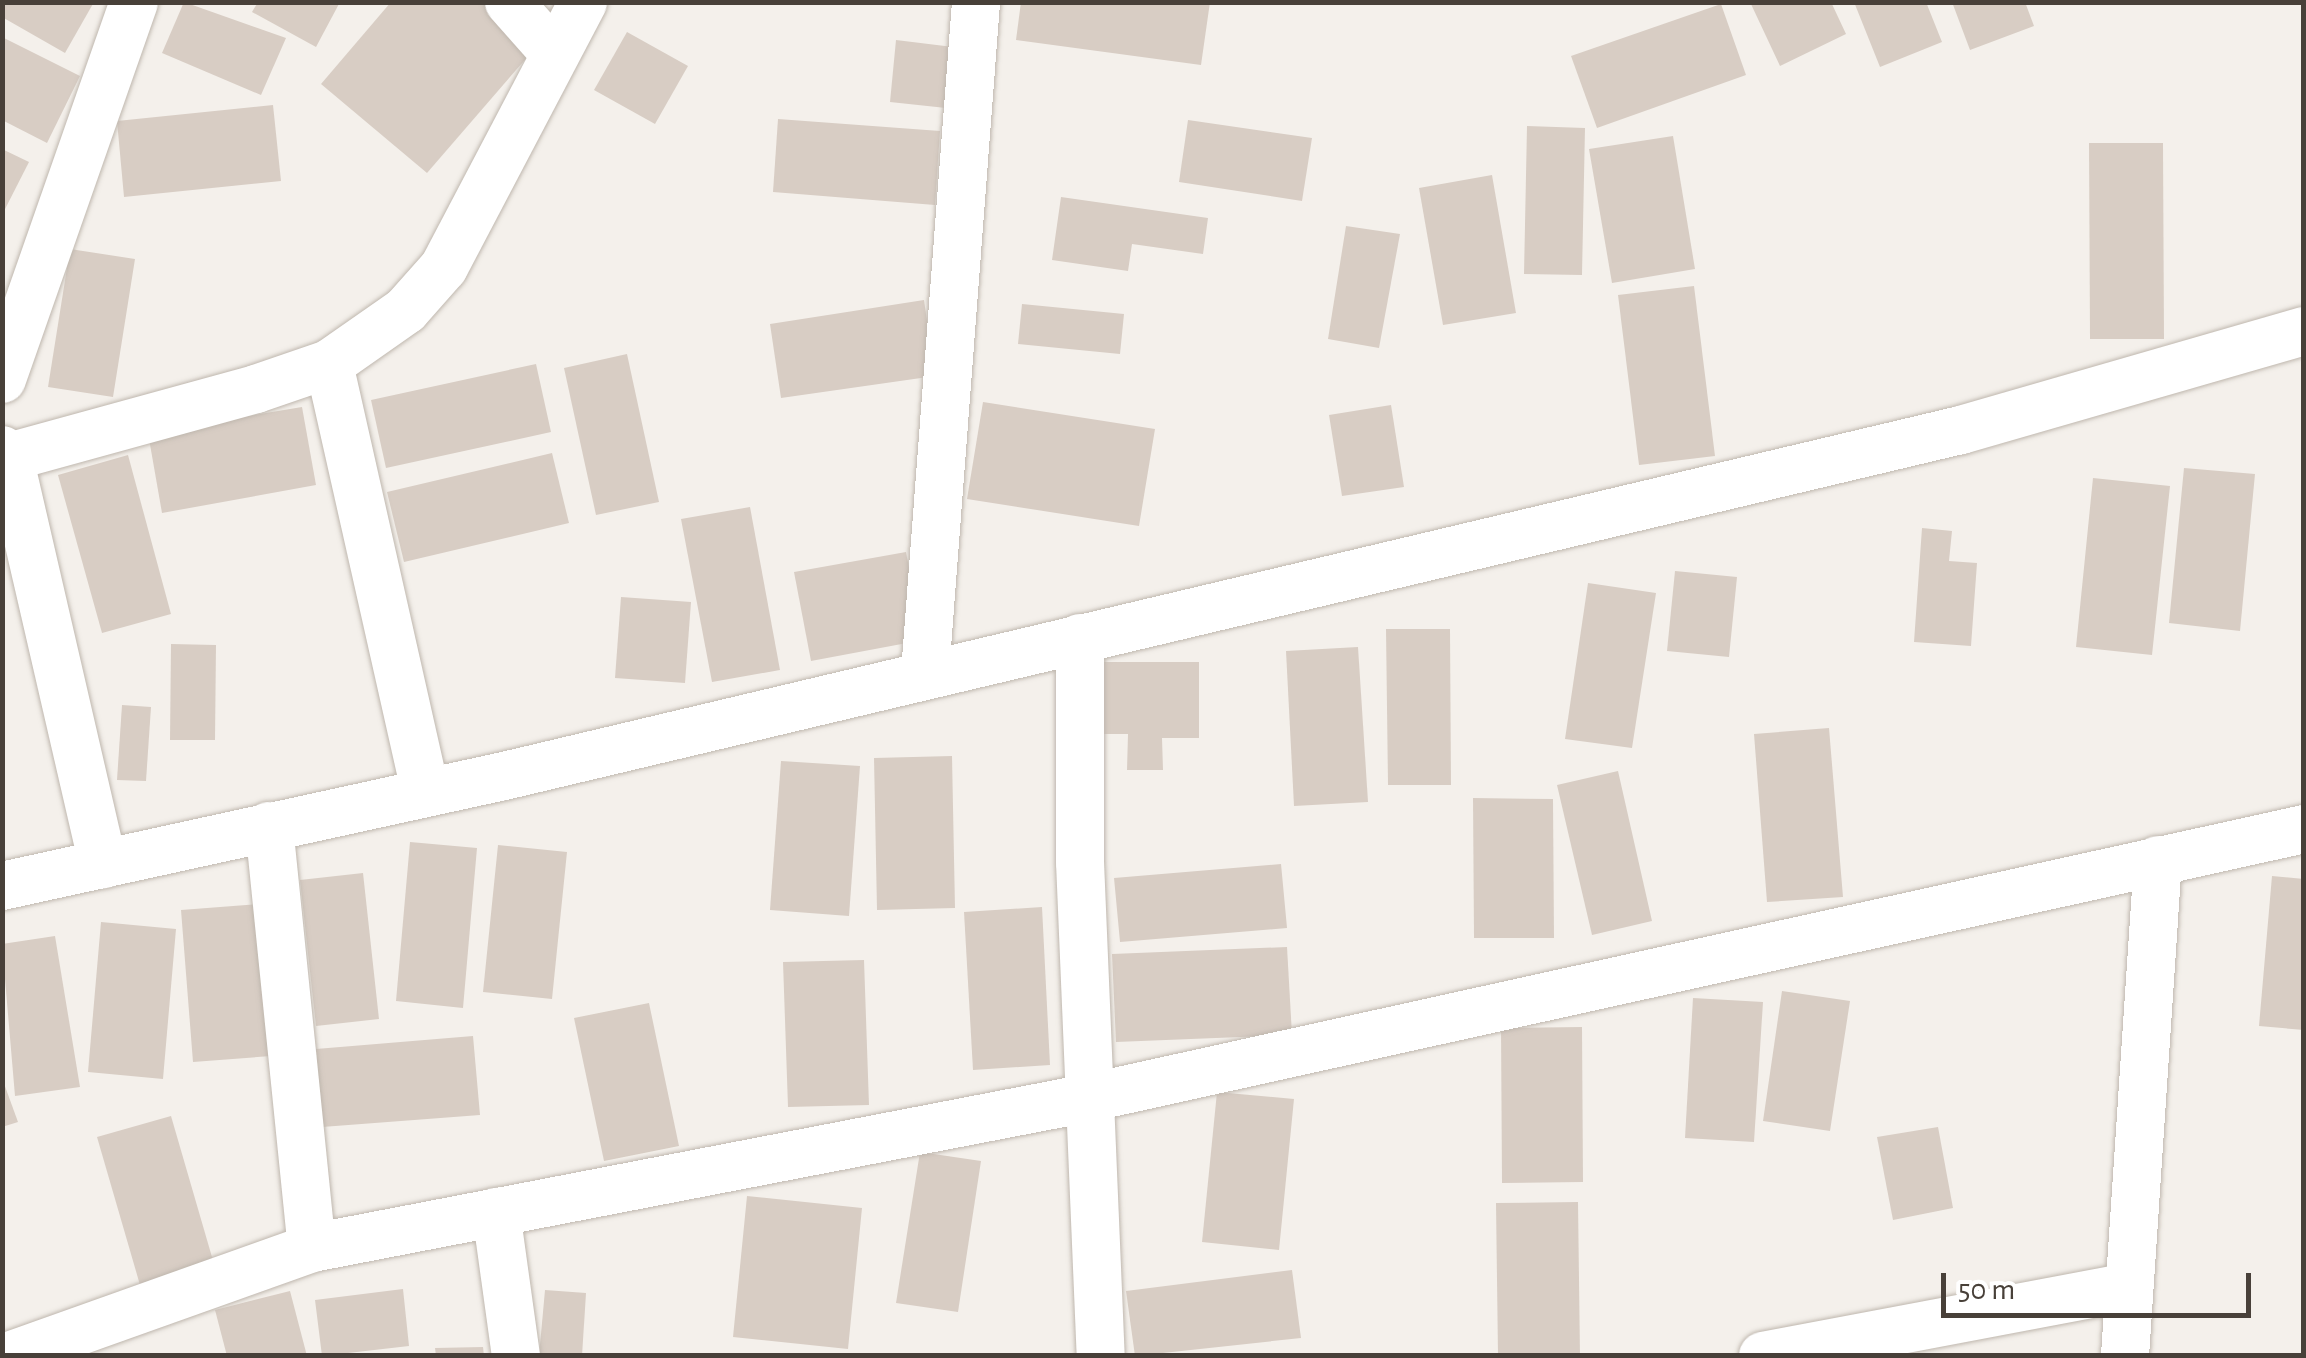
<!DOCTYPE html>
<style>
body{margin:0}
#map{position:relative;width:2306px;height:1358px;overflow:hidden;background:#f4f0eb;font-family:"Alegreya Sans",sans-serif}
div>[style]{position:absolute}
.building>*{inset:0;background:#d8cdc4}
.roads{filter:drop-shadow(0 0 2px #bfb7ae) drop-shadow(0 0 2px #bfb7ae)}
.minor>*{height:48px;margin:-24px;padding:0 24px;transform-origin:24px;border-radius:24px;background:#fff}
span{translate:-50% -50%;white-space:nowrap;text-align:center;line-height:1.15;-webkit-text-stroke:8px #fff;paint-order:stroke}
.frame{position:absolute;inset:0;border:5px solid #484039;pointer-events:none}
.scale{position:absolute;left:1941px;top:1273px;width:310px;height:45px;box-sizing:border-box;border:5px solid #484039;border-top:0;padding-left:12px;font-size:30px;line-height:35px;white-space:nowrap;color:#484039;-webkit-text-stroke:8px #fff;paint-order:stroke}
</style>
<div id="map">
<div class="building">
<i style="clip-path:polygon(2px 2px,94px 2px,65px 53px,2px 17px)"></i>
<i style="clip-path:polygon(184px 2px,286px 38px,261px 95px,162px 53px)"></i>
<i style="clip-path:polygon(258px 2px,340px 2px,316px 47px,252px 12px)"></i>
<i style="clip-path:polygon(391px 2px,483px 2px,536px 47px,427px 173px,321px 84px)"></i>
<i style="clip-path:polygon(1021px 2px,1210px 2px,1201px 65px,1016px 40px)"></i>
<i style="clip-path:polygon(1750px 2px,1831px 2px,1846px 34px,1780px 66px)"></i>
<i style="clip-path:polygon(1854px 2px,1926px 2px,1942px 42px,1880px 67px)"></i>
<i style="clip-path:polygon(1952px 2px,2025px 2px,2034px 26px,1970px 50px)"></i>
<i style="clip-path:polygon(1721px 4px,1746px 75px,1597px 128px,1571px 56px)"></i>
<i style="clip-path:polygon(627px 32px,688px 66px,655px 124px,594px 90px)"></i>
<i style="clip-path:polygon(2px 37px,80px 76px,47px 143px,2px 120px)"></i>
<i style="clip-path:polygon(896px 40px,953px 47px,946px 108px,890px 102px)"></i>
<i style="clip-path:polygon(273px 105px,281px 181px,124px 197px,117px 121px)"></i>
<i style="clip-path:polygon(778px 119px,940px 131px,935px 205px,773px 192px)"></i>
<i style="clip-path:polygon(1188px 120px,1312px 138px,1302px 201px,1179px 182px)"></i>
<i style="clip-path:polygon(1527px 126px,1585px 128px,1582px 275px,1524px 274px)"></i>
<i style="clip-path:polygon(1673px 136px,1695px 269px,1612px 283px,1589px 149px)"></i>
<i style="clip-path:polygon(2089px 143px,2163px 143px,2164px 339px,2090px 339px)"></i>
<i style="clip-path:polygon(2px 149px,29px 162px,2px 215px)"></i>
<i style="clip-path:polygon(1492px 175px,1516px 313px,1443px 325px,1419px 188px)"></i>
<i style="clip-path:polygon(1061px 197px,1208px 218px,1203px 254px,1132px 244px,1128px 271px,1052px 260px)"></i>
<i style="clip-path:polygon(1346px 226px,1400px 234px,1379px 348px,1328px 339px)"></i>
<i style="clip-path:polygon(70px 249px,135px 259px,113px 397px,48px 387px)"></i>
<i style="clip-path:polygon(1694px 286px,1715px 456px,1639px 465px,1618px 295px)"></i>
<i style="clip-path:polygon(924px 300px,935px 376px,781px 398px,770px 324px)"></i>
<i style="clip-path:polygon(1022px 304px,1124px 314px,1120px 354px,1018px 344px)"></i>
<i style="clip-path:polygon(627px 354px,659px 502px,596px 515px,564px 368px)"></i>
<i style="clip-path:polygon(536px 364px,551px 432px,386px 468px,371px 400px)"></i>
<i style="clip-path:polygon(983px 402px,1155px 429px,1139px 526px,967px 499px)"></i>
<i style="clip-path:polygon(1391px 405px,1404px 487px,1342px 496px,1329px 415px)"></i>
<i style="clip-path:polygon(302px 407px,316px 485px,162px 513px,148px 433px)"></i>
<i style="clip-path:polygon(552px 453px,569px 523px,404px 562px,387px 492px)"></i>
<i style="clip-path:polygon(128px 455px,171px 614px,102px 633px,58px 475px)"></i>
<i style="clip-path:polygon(2184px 468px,2255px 474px,2240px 631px,2169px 623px)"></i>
<i style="clip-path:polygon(2093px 478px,2170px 486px,2152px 655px,2076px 647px)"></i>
<i style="clip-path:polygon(750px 507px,780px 670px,712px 682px,681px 519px)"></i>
<i style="clip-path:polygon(1922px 528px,1952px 531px,1949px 561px,1977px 563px,1971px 646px,1914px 642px)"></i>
<i style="clip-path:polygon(906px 552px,923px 640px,811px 661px,794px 572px)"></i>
<i style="clip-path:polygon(1675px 571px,1737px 577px,1729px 657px,1667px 651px)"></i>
<i style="clip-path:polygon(1588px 583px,1656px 593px,1632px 748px,1565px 739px)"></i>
<i style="clip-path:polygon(621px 597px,691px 602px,685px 683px,615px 678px)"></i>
<i style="clip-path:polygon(1386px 629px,1450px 629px,1451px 785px,1388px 785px)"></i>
<i style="clip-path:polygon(171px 644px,216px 645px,215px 740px,170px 740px)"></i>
<i style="clip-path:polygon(1358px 647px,1368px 802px,1294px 806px,1286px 651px)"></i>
<i style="clip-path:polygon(1097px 662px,1199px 662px,1199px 738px,1162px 738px,1163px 770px,1127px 770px,1128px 734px,1097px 734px)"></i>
<i style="clip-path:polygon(122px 705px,151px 707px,146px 781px,117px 780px)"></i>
<i style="clip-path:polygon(1829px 728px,1843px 897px,1767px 902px,1754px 734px)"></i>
<i style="clip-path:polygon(952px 756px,955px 908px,877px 910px,874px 758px)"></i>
<i style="clip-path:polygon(781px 761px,860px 766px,849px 916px,770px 910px)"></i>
<i style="clip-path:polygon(1618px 771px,1652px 921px,1592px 935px,1557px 785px)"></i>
<i style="clip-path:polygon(1473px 798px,1553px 799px,1554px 938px,1474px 938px)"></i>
<i style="clip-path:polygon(410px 842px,477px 848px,463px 1008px,396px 1001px)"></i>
<i style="clip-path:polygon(498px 845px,567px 852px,552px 999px,483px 992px)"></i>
<i style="clip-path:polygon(1281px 864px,1287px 928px,1120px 942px,1114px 878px)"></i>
<i style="clip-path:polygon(363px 873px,379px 1019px,316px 1026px,300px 880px)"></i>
<i style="clip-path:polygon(2272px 876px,2304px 879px,2304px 1030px,2259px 1026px)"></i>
<i style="clip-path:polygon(259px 904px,271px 1056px,193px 1062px,181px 910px)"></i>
<i style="clip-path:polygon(1042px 907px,1050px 1065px,973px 1070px,964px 912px)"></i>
<i style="clip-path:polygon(101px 922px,176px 929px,163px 1079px,88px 1072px)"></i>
<i style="clip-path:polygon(55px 936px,80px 1087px,15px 1096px,2px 944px)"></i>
<i style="clip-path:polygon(1287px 947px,1292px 1035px,1116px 1042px,1112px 954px)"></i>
<i style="clip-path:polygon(864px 960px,869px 1105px,788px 1107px,783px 962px)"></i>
<i style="clip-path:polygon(1782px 991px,1850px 1001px,1830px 1131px,1763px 1121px)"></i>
<i style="clip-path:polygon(1693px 998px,1763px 1002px,1754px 1142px,1685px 1138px)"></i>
<i style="clip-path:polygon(649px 1003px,679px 1146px,604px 1161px,574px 1018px)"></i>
<i style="clip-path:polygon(1582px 1027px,1583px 1182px,1502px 1183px,1501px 1028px)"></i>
<i style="clip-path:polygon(473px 1036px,480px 1115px,322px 1127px,316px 1049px)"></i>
<i style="clip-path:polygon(2px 1078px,18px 1122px,2px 1127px)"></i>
<i style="clip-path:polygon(1217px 1092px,1294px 1099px,1279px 1250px,1202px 1242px)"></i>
<i style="clip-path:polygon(171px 1116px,214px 1264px,140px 1285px,97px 1137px)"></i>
<i style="clip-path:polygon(1938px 1127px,1953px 1208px,1893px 1220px,1877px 1137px)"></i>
<i style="clip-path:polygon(920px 1152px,981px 1161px,958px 1312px,896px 1303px)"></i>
<i style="clip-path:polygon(747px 1196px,862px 1208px,848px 1349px,733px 1337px)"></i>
<i style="clip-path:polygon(1578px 1202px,1580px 1356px,1498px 1356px,1496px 1203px)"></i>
<i style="clip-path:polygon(1292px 1270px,1301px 1338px,1135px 1356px,1126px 1291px)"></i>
<i style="clip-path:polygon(403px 1289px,409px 1346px,322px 1356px,315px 1300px)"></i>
<i style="clip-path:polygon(545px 1290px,586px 1293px,582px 1356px,539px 1356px)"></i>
<i style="clip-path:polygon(290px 1291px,307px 1356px,227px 1356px,215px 1310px)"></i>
<i style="clip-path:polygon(483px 1347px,484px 1356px,436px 1356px,435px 1348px)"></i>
</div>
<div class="roads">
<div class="minor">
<i style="left:509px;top:2px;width:69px;rotate:48.5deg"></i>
<i style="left:329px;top:364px;width:437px;rotate:77.3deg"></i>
<i style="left:2px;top:379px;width:399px;rotate:-70.7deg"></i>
<i style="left:2px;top:450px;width:10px;rotate:45deg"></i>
<i style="left:9px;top:457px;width:256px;rotate:-15.4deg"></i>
<i style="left:256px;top:389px;width:77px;rotate:-18.9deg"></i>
<i style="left:329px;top:364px;width:94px;rotate:-35deg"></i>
<i style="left:406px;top:310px;width:57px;rotate:-48.5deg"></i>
<i style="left:444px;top:267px;width:299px;rotate:-62.3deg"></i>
<i style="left:9px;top:457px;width:418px;rotate:77deg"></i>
<i style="left:1080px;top:638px;width:224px;rotate:90deg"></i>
<i style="left:1080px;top:862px;width:494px;rotate:87.6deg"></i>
<i style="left:925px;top:673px;width:673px;rotate:-85.65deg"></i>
<i style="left:269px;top:826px;width:424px;rotate:84.2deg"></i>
<i style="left:2px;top:886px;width:514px;rotate:-12.36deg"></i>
<i style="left:504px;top:776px;width:1498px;rotate:-13.36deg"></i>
<i style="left:1961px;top:430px;width:357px;rotate:-16.1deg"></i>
<i style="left:496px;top:1212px;width:145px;rotate:82.1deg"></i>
<i style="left:9px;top:1356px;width:322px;rotate:-19.6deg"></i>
<i style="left:312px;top:1248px;width:790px;rotate:-10.94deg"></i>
<i style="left:1088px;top:1098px;width:1245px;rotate:-12.47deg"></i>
<i style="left:1763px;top:1356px;width:372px;rotate:-10.7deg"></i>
<i style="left:2125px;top:1356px;width:497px;rotate:-86.2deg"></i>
</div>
</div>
<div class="frame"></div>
<div class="scale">50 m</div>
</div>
